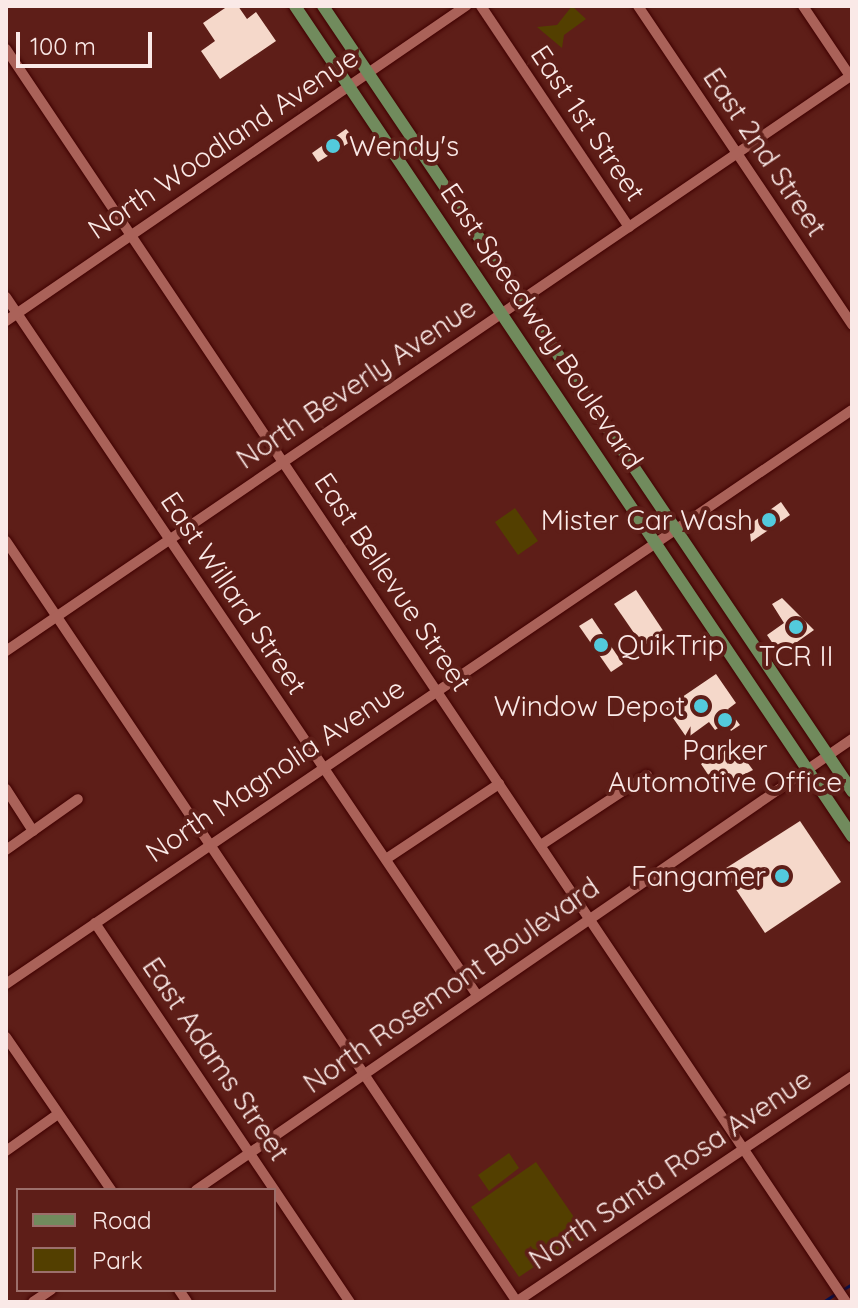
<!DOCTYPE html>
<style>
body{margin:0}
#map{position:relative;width:858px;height:1308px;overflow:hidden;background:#5e1e18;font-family:Quicksand,sans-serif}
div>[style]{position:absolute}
.green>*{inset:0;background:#533f00}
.stream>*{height:3px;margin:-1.5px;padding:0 1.5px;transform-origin:1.5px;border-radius:1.5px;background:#09124b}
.building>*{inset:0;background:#f5d8ca}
.roads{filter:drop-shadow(0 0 2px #400001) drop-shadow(0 0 2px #400001)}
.minor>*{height:10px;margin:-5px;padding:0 5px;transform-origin:5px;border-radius:5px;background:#aa6259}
.major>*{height:12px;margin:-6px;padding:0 6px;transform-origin:6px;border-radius:6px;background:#718b5d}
.dots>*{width:22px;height:22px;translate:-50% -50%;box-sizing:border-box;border:4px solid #5e1e18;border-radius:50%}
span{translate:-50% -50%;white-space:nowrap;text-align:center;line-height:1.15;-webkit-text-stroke:8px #5e1e18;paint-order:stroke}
.street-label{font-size:28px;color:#fae9e7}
.poi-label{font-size:28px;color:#fae9e7}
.left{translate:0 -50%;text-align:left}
.right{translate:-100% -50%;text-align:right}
.frame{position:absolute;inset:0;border:8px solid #fae9e7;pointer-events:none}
.legend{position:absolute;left:16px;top:1188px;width:260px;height:104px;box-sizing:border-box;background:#5e1e18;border:2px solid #9c6f6b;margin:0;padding:10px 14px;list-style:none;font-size:24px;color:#fae9e7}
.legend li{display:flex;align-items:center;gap:16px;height:40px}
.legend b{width:40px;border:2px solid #9c6f6b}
.scale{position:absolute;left:16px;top:32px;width:136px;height:36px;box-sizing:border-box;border:4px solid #fae9e7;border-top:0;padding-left:10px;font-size:24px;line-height:28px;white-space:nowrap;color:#fae9e7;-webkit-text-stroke:6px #5e1e18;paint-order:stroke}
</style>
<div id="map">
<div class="green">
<i style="clip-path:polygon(572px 6px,586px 19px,564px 35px,562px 48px,537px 27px,557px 25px)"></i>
<i style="clip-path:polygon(515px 508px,538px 541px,518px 555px,495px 522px)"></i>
<i style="clip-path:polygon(509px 1153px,519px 1168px,489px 1191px,478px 1175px)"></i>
<i style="clip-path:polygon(536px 1162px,585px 1233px,519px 1277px,471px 1207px)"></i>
</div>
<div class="stream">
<i style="left:842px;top:1290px;width:12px;rotate:-31deg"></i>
<i style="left:823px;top:1302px;width:14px;rotate:-34deg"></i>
</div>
<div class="building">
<i style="clip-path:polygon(228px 6px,238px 6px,247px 19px,256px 12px,276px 41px,220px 79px,201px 51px,215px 41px,203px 23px)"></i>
<i style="clip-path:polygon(346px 129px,355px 139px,318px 162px,312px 153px)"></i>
<i style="clip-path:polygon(781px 502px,790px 515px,751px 542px,749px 525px)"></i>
<i style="clip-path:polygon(636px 590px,664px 632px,643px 646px,614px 604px)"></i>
<i style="clip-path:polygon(782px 598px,814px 630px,780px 654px,767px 635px,784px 623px,772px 604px)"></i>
<i style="clip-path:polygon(592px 618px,623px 664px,611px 672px,579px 626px)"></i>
<i style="clip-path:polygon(716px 674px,736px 703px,728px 709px,740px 725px,731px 731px,726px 723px,715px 730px,709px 722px,687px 738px,666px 708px)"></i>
<i style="clip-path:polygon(732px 742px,753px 770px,717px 788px,701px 764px)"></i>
<i style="clip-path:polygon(800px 821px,841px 882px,765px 933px,723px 870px)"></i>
</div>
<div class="roads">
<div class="minor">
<i style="left:481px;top:6px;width:266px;rotate:56.2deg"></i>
<i style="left:638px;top:6px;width:384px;rotate:56.1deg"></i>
<i style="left:803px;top:6px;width:84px;rotate:56.1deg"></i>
<i style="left:6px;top:49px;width:1509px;rotate:56.16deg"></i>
<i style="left:6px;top:297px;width:842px;rotate:55.99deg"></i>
<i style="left:6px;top:321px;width:558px;rotate:-34.4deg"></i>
<i style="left:6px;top:541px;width:917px;rotate:56.12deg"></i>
<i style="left:6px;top:651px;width:1023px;rotate:-34.25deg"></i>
<i style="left:6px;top:789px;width:50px;rotate:57.3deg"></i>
<i style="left:541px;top:845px;width:127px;rotate:-33.4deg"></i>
<i style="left:6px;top:850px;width:88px;rotate:-35.3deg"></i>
<i style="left:386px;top:859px;width:136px;rotate:-33.6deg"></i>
<i style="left:95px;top:923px;width:457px;rotate:56.1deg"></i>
<i style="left:6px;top:984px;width:1022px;rotate:-34.16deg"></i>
<i style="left:6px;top:1037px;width:186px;rotate:55.5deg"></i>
<i style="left:6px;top:1151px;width:64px;rotate:-35.4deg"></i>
<i style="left:196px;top:1190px;width:796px;rotate:-34.51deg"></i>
<i style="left:179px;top:1290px;width:14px;rotate:56deg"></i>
<i style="left:33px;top:1302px;width:22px;rotate:-34deg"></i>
<i style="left:516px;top:1302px;width:405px;rotate:-33.9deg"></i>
</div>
<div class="major">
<i style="left:295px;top:6px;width:1000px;rotate:56.14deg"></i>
<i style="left:323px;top:6px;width:947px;rotate:56.02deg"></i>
</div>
</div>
<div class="dots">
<i style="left:333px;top:146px;background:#53cadc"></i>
<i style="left:769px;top:520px;background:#53cadc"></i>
<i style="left:796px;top:627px;background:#53cadc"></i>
<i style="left:601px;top:645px;background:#53cadc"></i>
<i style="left:701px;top:706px;background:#53cadc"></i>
<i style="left:725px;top:720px;background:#53cadc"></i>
<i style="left:782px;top:876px;background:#53cadc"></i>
</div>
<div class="street-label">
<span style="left:588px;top:123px;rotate:56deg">East 1st Street</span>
<span style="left:223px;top:143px;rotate:-34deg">North Woodland Avenue</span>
<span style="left:765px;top:152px;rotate:56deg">East 2nd Street</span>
<span style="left:542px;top:326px;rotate:56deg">East Speedway Boulevard</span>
<span style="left:356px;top:383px;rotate:-34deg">North Beverly Avenue</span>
<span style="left:393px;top:582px;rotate:56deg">East Bellevue Street</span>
<span style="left:234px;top:593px;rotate:56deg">East Willard Street</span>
<span style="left:275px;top:770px;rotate:-34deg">North Magnolia Avenue</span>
<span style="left:451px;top:985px;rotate:-35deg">North Rosemont Boulevard</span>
<span style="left:216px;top:1059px;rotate:56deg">East Adams Street</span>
<span style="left:670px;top:1169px;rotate:-34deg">North Santa Rosa Avenue</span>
</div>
<div class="poi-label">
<span class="left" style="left:349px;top:146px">Wendy's</span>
<span class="right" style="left:753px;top:520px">Mister Car Wash</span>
<span class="left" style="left:617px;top:645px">QuikTrip</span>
<span style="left:796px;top:656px">TCR II</span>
<span class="right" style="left:685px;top:706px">Window Depot</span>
<span style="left:725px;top:766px">Parker<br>Automotive Office</span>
<span class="right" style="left:766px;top:876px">Fangamer</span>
</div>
<div class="frame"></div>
<ul class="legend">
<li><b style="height:10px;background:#718b5d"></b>Road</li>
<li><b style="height:22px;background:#533f00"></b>Park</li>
</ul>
<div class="scale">100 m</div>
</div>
